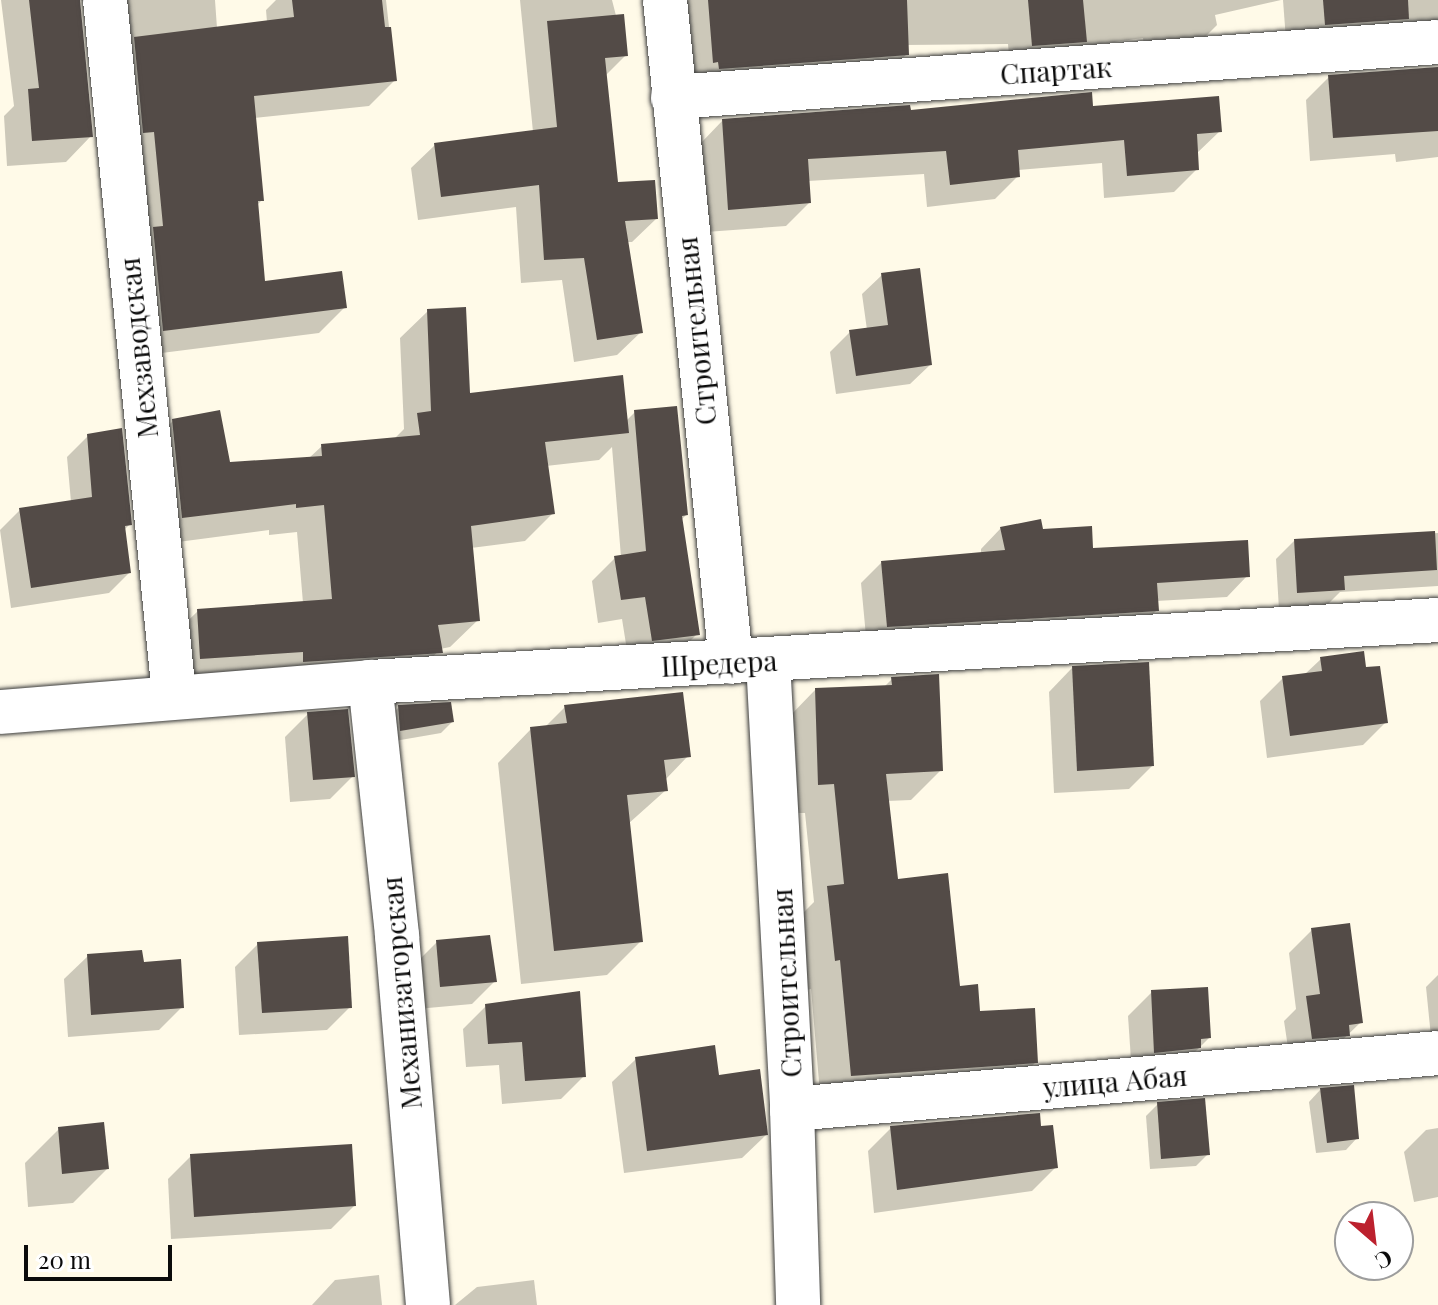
<!DOCTYPE html>
<meta charset="utf-8">
<style>
body{margin:0}
#map{position:relative;width:1438px;height:1305px;overflow:hidden;background:#fffae8;font-family:"Playfair Display",serif}
div>[style]{position:absolute}
.shadow>*{inset:0;background:#0003}
.building>*{inset:0;background:#534b47}
.roads{filter:drop-shadow(0 0 2px #3e3e3e) drop-shadow(0 0 2px #3e3e3e)}
.minor>*{height:44px;margin:-22px;padding:0 22px;transform-origin:22px;border-radius:22px;background:#fff}
span{translate:-50% -50%;white-space:nowrap;text-align:center;line-height:1.15;-webkit-text-stroke:8px #fff;paint-order:stroke}
.street-label{font-size:28px;color:#0b0b0b}
.north{position:absolute;left:1334px;top:1201px;width:80px;height:80px;box-sizing:border-box;background:#fff;border:2px solid #9d9d9d;border-radius:50%;rotate:152deg;font-size:22px;font-weight:700;line-height:32px;text-align:center;color:#0b0b0b}
.north::after{content:'';display:block;margin:auto;width:28px;height:36px;background:#bc212e;clip-path:polygon(50% 0,100% 100%,50% 72%,0 100%)}
.scale{position:absolute;left:24px;top:1245px;width:148px;height:36px;box-sizing:border-box;border:4px solid #0b0b0b;border-top:0;padding-left:10px;font-size:24px;line-height:28px;white-space:nowrap;color:#0b0b0b;-webkit-text-stroke:6px #fff;paint-order:stroke}
</style>
<div id="map">
<div class="shadow">
<i style="clip-path:polygon(1px 0,78px 0,91px 136px,66px 162px,7px 166px,4px 116px,14px 106px)"></i>
<i style="clip-path:polygon(78px 0,215px 0,217px 28px,267px 22px,266px 10px,276px 0,386px 0,395px 80px,369px 106px,254px 118px,262px 200px,257px 205px,263px 283px,345px 307px,319px 333px,138px 356px,90px 2px)"></i>
<i style="clip-path:polygon(520px 0,612px 0,626px 55px,605px 76px,616px 184px,656px 219px,632px 242px,626px 242px,641px 332px,617px 355px,574px 362px,562px 280px,521px 283px,516px 207px,418px 220px,411px 168px,435px 145px,533px 132px)"></i>
<i style="clip-path:polygon(689px 0,1281px 0,1215px 15px,1217px 25px,1194px 48px,1145px 55px,1143px 38px,1079px 47px,1010px 68px,1008px 44px,906px 45px,907px 54px,876px 84px,689px 98px,677px 11px)"></i>
<i style="clip-path:polygon(1283px 0,1438px 0,1438px 48px,1286px 40px)"></i>
<i style="clip-path:polygon(1438px 69px,1438px 157px,1396px 162px,1395px 154px,1310px 161px,1306px 100px,1329px 77px)"></i>
<i style="clip-path:polygon(1091px 108px,1220px 131px,1196px 154px,1197px 169px,1174px 192px,1104px 198px,1102px 163px,1018px 170px,1018px 176px,995px 199px,927px 207px,924px 174px,808px 181px,809px 203px,786px 226px,706px 232px,700px 144px,723px 120px)"></i>
<i style="clip-path:polygon(882px 275px,930px 365px,910px 384px,836px 394px,830px 352px,850px 332px,867px 330px,862px 294px)"></i>
<i style="clip-path:polygon(428px 311px,468px 395px,626px 421px,635px 412px,686px 515px,681px 520px,697px 634px,674px 657px,629px 663px,622px 619px,598px 623px,592px 581px,615px 558px,621px 557px,612px 447px,599px 460px,546px 466px,552px 514px,525px 541px,471px 548px,478px 620px,450px 647px,440px 649px,413px 679px,174px 686px,170px 638px,198px 611px,303px 603px,297px 532px,269px 535px,269px 530px,155px 545px,145px 448px,173px 421px,228px 464px,309px 458px,322px 446px,394px 439px,404px 429px,400px 338px)"></i>
<i style="clip-path:polygon(88px 436px,130px 524px,124px 530px,129px 573px,109px 593px,11px 608px,0 530px,20px 510px,71px 502px,67px 457px)"></i>
<i style="clip-path:polygon(1001px 528px,1091px 550px,1247px 576px,1227px 597px,1156px 601px,1157px 610px,1136px 631px,867px 647px,861px 583px,881px 563px,981px 554px,981px 549px)"></i>
<i style="clip-path:polygon(1438px 533px,1438px 586px,1340px 592px,1325px 607px,1279px 610px,1276px 559px,1294px 541px)"></i>
<i style="clip-path:polygon(1321px 659px,1365px 670px,1386px 722px,1363px 745px,1267px 758px,1260px 701px,1283px 678px,1304px 675px)"></i>
<i style="clip-path:polygon(1072px 668px,1152px 766px,1129px 789px,1054px 793px,1049px 692px)"></i>
<i style="clip-path:polygon(892px 679px,941px 770px,911px 800px,887px 801px,896px 881px,958px 988px,978px 1014px,1036px 1062px,1006px 1092px,821px 1105px,811px 989px,806px 990px,798px 918px,814px 902px,805px 813px,789px 813px,786px 720px,815px 690px,884px 687px)"></i>
<i style="clip-path:polygon(399px 707px,452px 722px,441px 733px,389px 742px,387px 719px)"></i>
<i style="clip-path:polygon(565px 707px,688px 756px,665px 780px,666px 790px,628px 824px,641px 941px,607px 975px,521px 984px,498px 763px,531px 729px,544px 728px)"></i>
<i style="clip-path:polygon(308px 714px,353px 776px,330px 799px,290px 802px,285px 737px)"></i>
<i style="clip-path:polygon(1312px 930px,1361px 1022px,1324px 1058px,1290px 1061px,1284px 1021px,1296px 1009px,1289px 953px)"></i>
<i style="clip-path:polygon(437px 942px,495px 981px,472px 1004px,417px 1009px,414px 965px)"></i>
<i style="clip-path:polygon(258px 944px,350px 1007px,327px 1030px,239px 1035px,235px 967px)"></i>
<i style="clip-path:polygon(88px 956px,142px 964px,182px 1007px,159px 1030px,68px 1037px,64px 979px)"></i>
<i style="clip-path:polygon(1438px 975px,1438px 1037px,1431px 1037px,1426px 987px)"></i>
<i style="clip-path:polygon(1152px 992px,1209px 1038px,1176px 1071px,1132px 1075px,1128px 1016px)"></i>
<i style="clip-path:polygon(486px 1006px,584px 1076px,561px 1099px,502px 1104px,499px 1065px,466px 1067px,463px 1029px)"></i>
<i style="clip-path:polygon(636px 1059px,717px 1077px,766px 1135px,742px 1158px,624px 1173px,612px 1082px)"></i>
<i style="clip-path:polygon(1320px 1090px,1357px 1138px,1346px 1150px,1316px 1153px,1309px 1102px)"></i>
<i style="clip-path:polygon(1158px 1104px,1208px 1154px,1196px 1166px,1150px 1169px,1146px 1116px)"></i>
<i style="clip-path:polygon(891px 1128px,1056px 1167px,1032px 1191px,874px 1213px,868px 1151px)"></i>
<i style="clip-path:polygon(1438px 1128px,1438px 1197px,1414px 1202px,1404px 1152px,1426px 1130px)"></i>
<i style="clip-path:polygon(59px 1129px,107px 1169px,73px 1203px,28px 1207px,25px 1163px)"></i>
<i style="clip-path:polygon(191px 1156px,354px 1206px,331px 1229px,171px 1239px,168px 1179px)"></i>
<i style="clip-path:polygon(379px 1275px,382px 1305px,312px 1305px,335px 1280px)"></i>
<i style="clip-path:polygon(534px 1280px,537px 1305px,455px 1305px,477px 1287px)"></i>
</div>
<div class="building">
<i style="clip-path:polygon(29px 0,80px 0,93px 137px,32px 141px,28px 89px,39px 88px)"></i>
<i style="clip-path:polygon(292px 0,382px 0,385px 27px,391px 27px,397px 81px,254px 96px,264px 201px,258px 201px,265px 281px,342px 271px,347px 308px,163px 331px,153px 227px,163px 226px,154px 132px,143px 133px,134px 37px,294px 17px)"></i>
<i style="clip-path:polygon(708px 0,907px 0,909px 55px,719px 69px,718px 62px,713px 63px)"></i>
<i style="clip-path:polygon(1028px 0,1083px 0,1087px 42px,1032px 46px)"></i>
<i style="clip-path:polygon(1323px 0,1408px 0,1409px 19px,1325px 25px)"></i>
<i style="clip-path:polygon(624px 14px,628px 56px,605px 58px,618px 182px,655px 180px,658px 219px,625px 221px,643px 333px,597px 340px,584px 258px,544px 260px,539px 185px,441px 197px,434px 143px,557px 127px,547px 21px)"></i>
<i style="clip-path:polygon(1438px 67px,1438px 131px,1333px 138px,1328px 75px)"></i>
<i style="clip-path:polygon(1092px 92px,1093px 106px,1219px 96px,1222px 132px,1197px 134px,1199px 170px,1127px 176px,1124px 140px,1018px 150px,1020px 177px,950px 185px,946px 151px,808px 159px,811px 203px,728px 210px,722px 119px,910px 105px,911px 110px)"></i>
<i style="clip-path:polygon(920px 268px,932px 365px,856px 376px,849px 330px,888px 325px,881px 273px)"></i>
<i style="clip-path:polygon(466px 307px,470px 393px,623px 375px,629px 433px,545px 442px,555px 514px,471px 526px,480px 621px,438px 625px,443px 653px,303px 662px,303px 652px,200px 659px,197px 609px,332px 599px,324px 505px,296px 508px,296px 504px,182px 518px,172px 419px,220px 410px,230px 462px,322px 456px,321px 444px,420px 435px,417px 413px,431px 411px,427px 309px)"></i>
<i style="clip-path:polygon(677px 406px,688px 515px,682px 516px,700px 635px,652px 641px,645px 597px,621px 600px,614px 556px,646px 551px,634px 410px)"></i>
<i style="clip-path:polygon(122px 428px,132px 525px,125px 526px,131px 573px,31px 588px,19px 508px,92px 497px,87px 434px)"></i>
<i style="clip-path:polygon(1041px 519px,1043px 529px,1092px 526px,1093px 548px,1248px 540px,1250px 577px,1157px 583px,1159px 611px,887px 627px,881px 561px,1005px 550px,1000px 527px)"></i>
<i style="clip-path:polygon(1435px 531px,1437px 570px,1344px 576px,1345px 590px,1297px 593px,1294px 539px)"></i>
<i style="clip-path:polygon(1364px 651px,1366px 667px,1380px 666px,1388px 723px,1290px 736px,1282px 676px,1322px 671px,1320px 657px)"></i>
<i style="clip-path:polygon(1149px 662px,1154px 766px,1077px 771px,1072px 666px)"></i>
<i style="clip-path:polygon(939px 674px,943px 771px,886px 774px,898px 879px,948px 873px,960px 986px,978px 984px,980px 1011px,1035px 1008px,1038px 1063px,851px 1076px,840px 960px,835px 961px,827px 886px,844px 884px,834px 784px,818px 785px,815px 688px,892px 685px,891px 677px)"></i>
<i style="clip-path:polygon(683px 692px,691px 757px,664px 760px,668px 791px,627px 795px,643px 942px,554px 951px,530px 727px,567px 723px,564px 705px)"></i>
<i style="clip-path:polygon(451px 702px,454px 722px,400px 731px,398px 705px)"></i>
<i style="clip-path:polygon(348px 709px,355px 777px,313px 780px,307px 712px)"></i>
<i style="clip-path:polygon(1350px 923px,1363px 1023px,1349px 1025px,1350px 1036px,1312px 1039px,1306px 996px,1320px 994px,1311px 928px)"></i>
<i style="clip-path:polygon(490px 935px,497px 982px,440px 987px,436px 940px)"></i>
<i style="clip-path:polygon(348px 936px,352px 1008px,262px 1013px,257px 942px)"></i>
<i style="clip-path:polygon(142px 950px,144px 962px,181px 959px,184px 1008px,91px 1015px,87px 954px)"></i>
<i style="clip-path:polygon(1208px 987px,1211px 1038px,1201px 1039px,1201px 1048px,1154px 1053px,1151px 990px)"></i>
<i style="clip-path:polygon(580px 991px,586px 1077px,525px 1081px,522px 1042px,488px 1044px,485px 1004px)"></i>
<i style="clip-path:polygon(715px 1045px,719px 1075px,760px 1069px,768px 1135px,647px 1151px,635px 1057px)"></i>
<i style="clip-path:polygon(1354px 1085px,1359px 1139px,1327px 1143px,1320px 1088px)"></i>
<i style="clip-path:polygon(1205px 1098px,1210px 1155px,1161px 1159px,1157px 1102px)"></i>
<i style="clip-path:polygon(1040px 1113px,1041px 1126px,1053px 1125px,1058px 1168px,897px 1190px,890px 1126px)"></i>
<i style="clip-path:polygon(104px 1122px,109px 1169px,62px 1174px,58px 1127px)"></i>
<i style="clip-path:polygon(352px 1144px,356px 1206px,194px 1217px,190px 1154px)"></i>
</div>
<div class="roads">
<div class="minor">
<i style="left:105px;top:0;width:698px;rotate:84.33deg"></i>
<i style="left:665px;top:0;width:665px;rotate:84.31deg"></i>
<i style="left:673px;top:97px;width:767px;rotate:-4.11deg"></i>
<i style="left:768px;top:661px;width:449px;rotate:86.9deg"></i>
<i style="left:792px;top:1109px;width:196px;rotate:88.2deg"></i>
<i style="left:370px;top:682px;width:255px;rotate:83.9deg"></i>
<i style="left:397px;top:936px;width:370px;rotate:85.2deg"></i>
<i style="left:0;top:712px;width:371px;rotate:-4.6deg"></i>
<i style="left:370px;top:682px;width:1070px;rotate:-3.32deg"></i>
<i style="left:792px;top:1109px;width:648px;rotate:-4.95deg"></i>
</div>
</div>
<div class="street-label">
<span style="left:1056px;top:70px;rotate:-4deg">Спартак</span>
<span style="left:696px;top:331px;rotate:-96deg">Строительная</span>
<span style="left:138px;top:348px;rotate:-96deg">Мехзаводская</span>
<span style="left:719px;top:663px;rotate:-3deg">Шредера</span>
<span style="left:786px;top:983px;rotate:-93deg">Строительная</span>
<span style="left:401px;top:993px;rotate:-95deg">Механизаторская</span>
<span style="left:1115px;top:1081px;rotate:-5deg">улица Абая</span>
</div>
<div class="north">С</div>
<div class="scale">20 m</div>
</div>
